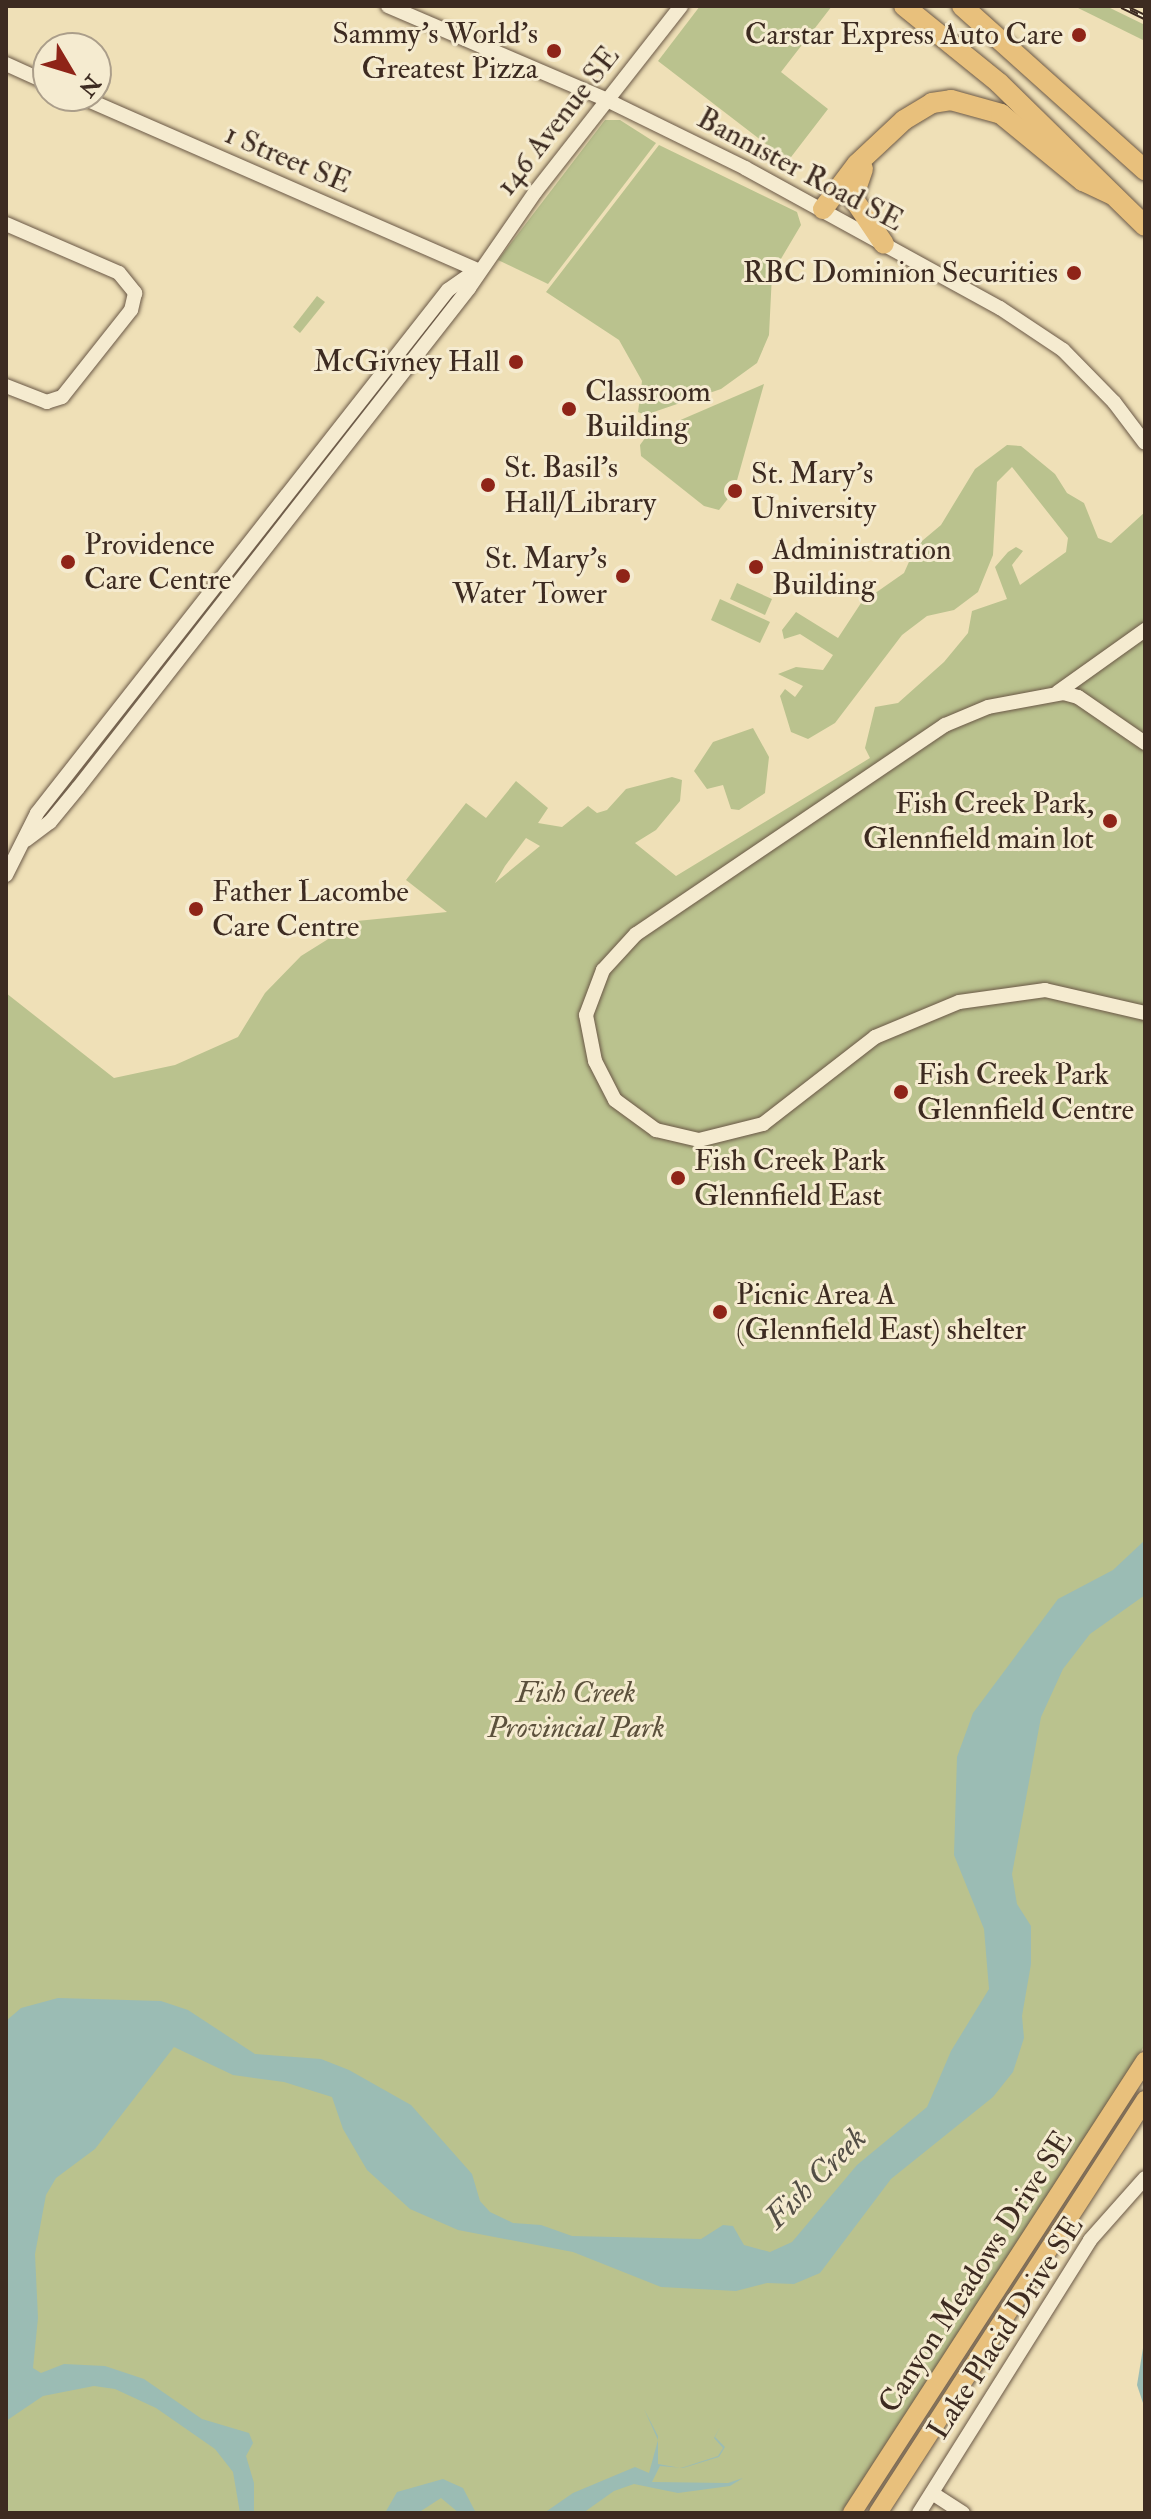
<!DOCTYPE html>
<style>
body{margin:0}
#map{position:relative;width:1151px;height:2519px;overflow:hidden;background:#efe0b7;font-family:"IM FELL Double Pica",serif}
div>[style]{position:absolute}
.green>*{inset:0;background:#bac28e}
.water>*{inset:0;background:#9bbcb4}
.roads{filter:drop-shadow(0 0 2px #6a5846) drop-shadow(0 0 2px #6a5846)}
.minor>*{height:14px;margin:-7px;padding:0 7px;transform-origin:7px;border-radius:7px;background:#f5ebd0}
.major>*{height:18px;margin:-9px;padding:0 9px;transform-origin:9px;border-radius:9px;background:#e8c07c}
.highway>*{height:20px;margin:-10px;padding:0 10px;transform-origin:10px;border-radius:10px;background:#e8c07c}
.rail>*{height:6px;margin-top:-3px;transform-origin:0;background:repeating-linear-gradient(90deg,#f5ebd0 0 9px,#3d2b21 0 18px);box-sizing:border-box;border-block:2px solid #3d2b21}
.dots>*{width:22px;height:22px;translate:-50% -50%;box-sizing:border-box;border:4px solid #f5ebd0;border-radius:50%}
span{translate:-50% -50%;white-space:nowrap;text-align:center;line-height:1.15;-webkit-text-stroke:6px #f5ebd0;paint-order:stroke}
.poi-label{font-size:30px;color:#3d2b21}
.right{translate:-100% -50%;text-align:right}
.left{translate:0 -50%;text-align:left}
.street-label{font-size:30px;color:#3d2b21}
.park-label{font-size:30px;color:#5c513c;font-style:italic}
.water-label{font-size:32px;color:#544f46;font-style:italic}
.frame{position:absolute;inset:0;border:8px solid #3d2b21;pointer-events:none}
.north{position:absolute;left:32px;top:32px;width:80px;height:80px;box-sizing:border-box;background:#f5ebd0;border:2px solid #ab9e8a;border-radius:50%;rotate:128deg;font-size:22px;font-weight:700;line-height:32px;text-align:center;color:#3d2b21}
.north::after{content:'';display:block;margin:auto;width:28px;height:36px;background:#8f2418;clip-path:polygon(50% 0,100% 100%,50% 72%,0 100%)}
</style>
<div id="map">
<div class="green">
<i style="clip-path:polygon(700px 6px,832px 6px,781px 72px,828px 109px,788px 161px,658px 61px)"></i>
<i style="clip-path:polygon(1074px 6px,1106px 6px,1145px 25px,1145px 41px)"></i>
<i style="clip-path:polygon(605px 120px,620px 120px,656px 143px,548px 284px,498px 260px)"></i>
<i style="clip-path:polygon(659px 145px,797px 212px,801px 225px,772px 274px,769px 335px,757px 363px,721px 389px,645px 415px,638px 412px,642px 381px,619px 340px,546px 292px)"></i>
<i style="clip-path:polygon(317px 296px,325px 302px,300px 333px,293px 327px)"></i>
<i style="clip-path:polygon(764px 384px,734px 491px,719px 510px,704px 506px,641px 456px,640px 445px,648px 434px)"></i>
<i style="clip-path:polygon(evenodd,1007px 445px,1021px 446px,1055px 474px,1067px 493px,1084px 503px,1098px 538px,1111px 543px,1145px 512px,1145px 2045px,841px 2513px,6px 2513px,6px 993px,114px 1078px,175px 1065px,238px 1037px,265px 993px,301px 956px,357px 921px,447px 912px,406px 880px,466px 803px,486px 818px,516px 781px,548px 808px,538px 823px,562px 827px,588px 806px,597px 813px,607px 810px,626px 789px,672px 777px,682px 780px,680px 801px,656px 830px,635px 843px,676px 876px,870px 758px,865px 748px,875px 707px,898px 703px,944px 662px,968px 633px,972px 611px,1007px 599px,995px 567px,1008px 552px,1016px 547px,1023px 551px,1012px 565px,1020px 585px,1066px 552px,1068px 538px,1012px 467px,997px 482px,993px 555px,978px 592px,954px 610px,927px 616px,902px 635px,835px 723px,808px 739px,791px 732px,780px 696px,785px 689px,795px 697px,803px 686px,778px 674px,796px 667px,823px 670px,833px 655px,800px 634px,784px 639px,782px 630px,796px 612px,838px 638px,861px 603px,904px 573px,916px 546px,941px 525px,975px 469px,1007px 445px,526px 838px,540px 846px,495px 883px,505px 866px,526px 838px)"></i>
<i style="clip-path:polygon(737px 583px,772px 599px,765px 615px,730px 599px)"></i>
<i style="clip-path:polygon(720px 599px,770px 622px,760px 643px,711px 620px)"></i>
<i style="clip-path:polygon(753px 728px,769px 757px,765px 793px,739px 810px,731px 809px,723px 785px,707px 789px,694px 771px,713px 742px)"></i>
</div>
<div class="water">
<i style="clip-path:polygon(1145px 1540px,1145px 1595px,1090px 1634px,1063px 1669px,1041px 1717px,1012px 1874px,1017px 1904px,1031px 1926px,1031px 1964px,1022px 2016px,1024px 2038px,1013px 2072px,993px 2097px,891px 2179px,820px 2273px,794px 2284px,767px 2283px,736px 2291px,661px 2287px,573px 2252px,458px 2230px,410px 2209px,367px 2170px,343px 2129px,332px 2097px,284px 2082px,233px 2075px,174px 2047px,95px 2149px,56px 2178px,46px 2195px,35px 2254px,38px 2318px,33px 2368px,41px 2373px,64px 2364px,105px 2366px,144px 2379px,202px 2419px,249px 2433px,253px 2443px,246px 2456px,254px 2483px,254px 2513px,240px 2513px,233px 2472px,215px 2449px,156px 2408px,115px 2389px,94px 2386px,43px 2396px,6px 2421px,6px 2021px,21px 2008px,58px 1998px,161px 2001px,188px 2010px,255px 2054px,321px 2059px,349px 2070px,411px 2105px,472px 2174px,480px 2201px,490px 2212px,513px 2223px,541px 2225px,572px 2236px,701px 2239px,723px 2225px,733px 2226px,744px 2245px,770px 2252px,792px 2242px,857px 2165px,927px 2107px,951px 2051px,989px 1989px,984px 1929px,954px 1855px,957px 1757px,973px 1713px,1058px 1599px,1113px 1570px)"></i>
<i style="clip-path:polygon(1145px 2336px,1145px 2409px,1137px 2385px)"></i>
<i style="clip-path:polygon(644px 2409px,658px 2436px,658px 2464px,681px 2468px,718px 2456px,723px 2448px,714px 2438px,720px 2427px,715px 2437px,725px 2447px,719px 2457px,683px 2468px,660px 2466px,652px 2482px,728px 2483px,743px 2478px,730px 2486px,678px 2493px,634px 2484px,614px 2491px,583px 2513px,544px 2513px,573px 2493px,635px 2467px,649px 2473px,658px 2440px)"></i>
<i style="clip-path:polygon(443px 2479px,463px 2488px,476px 2513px,459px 2513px,441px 2498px,418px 2513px,385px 2513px,397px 2492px)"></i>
</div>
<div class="roads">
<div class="minor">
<i style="left:388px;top:6px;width:238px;rotate:23.2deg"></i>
<i style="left:607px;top:100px;width:154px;rotate:26.2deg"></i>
<i style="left:745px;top:168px;width:291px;rotate:28.8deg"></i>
<i style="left:1000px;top:308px;width:76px;rotate:33.7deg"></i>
<i style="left:1063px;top:350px;width:73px;rotate:45.6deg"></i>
<i style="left:1114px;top:402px;width:51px;rotate:52.9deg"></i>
<i style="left:6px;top:64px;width:46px;rotate:24.3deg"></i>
<i style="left:79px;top:96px;width:434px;rotate:23.6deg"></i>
<i style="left:6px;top:224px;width:123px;rotate:23.4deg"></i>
<i style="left:119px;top:273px;width:26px;rotate:51deg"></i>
<i style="left:135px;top:293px;width:17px;rotate:103deg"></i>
<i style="left:131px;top:310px;width:111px;rotate:128.4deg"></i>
<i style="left:62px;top:397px;width:16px;rotate:162deg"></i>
<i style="left:47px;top:402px;width:44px;rotate:-158.7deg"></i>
<i style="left:1058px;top:692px;width:107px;rotate:-35.5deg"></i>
<i style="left:1145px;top:743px;width:81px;rotate:-145.5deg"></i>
<i style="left:1078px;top:697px;width:16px;rotate:-165deg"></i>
<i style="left:1063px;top:693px;width:76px;rotate:169.4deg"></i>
<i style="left:988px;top:707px;width:47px;rotate:157.3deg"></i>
<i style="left:945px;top:725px;width:373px;rotate:145.9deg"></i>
<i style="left:636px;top:934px;width:49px;rotate:132.5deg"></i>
<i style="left:603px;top:970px;width:48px;rotate:110.7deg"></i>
<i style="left:586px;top:1015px;width:47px;rotate:78.9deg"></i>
<i style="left:595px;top:1061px;width:44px;rotate:62.9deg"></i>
<i style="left:615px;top:1100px;width:51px;rotate:36.2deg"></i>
<i style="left:656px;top:1130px;width:44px;rotate:13.1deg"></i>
<i style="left:699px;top:1140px;width:66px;rotate:-14deg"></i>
<i style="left:763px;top:1124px;width:142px;rotate:-37.8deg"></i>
<i style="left:875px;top:1037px;width:91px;rotate:-22.6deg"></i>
<i style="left:959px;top:1002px;width:87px;rotate:-7.9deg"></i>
<i style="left:1045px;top:990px;width:103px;rotate:13deg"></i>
<i style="left:26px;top:840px;width:30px;rotate:-37deg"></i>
<i style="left:50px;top:822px;width:44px;rotate:-50.5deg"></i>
<i style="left:78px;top:788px;width:635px;rotate:-51.97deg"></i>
<i style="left:469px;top:288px;width:118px;rotate:-55.4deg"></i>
<i style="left:536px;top:191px;width:235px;rotate:-51.9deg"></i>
<i style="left:6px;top:875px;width:69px;rotate:-63.4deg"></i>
<i style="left:37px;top:813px;width:665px;rotate:-51.84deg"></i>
<i style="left:448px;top:290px;width:35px;rotate:-35deg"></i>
<i style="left:932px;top:2493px;width:37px;rotate:33deg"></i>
<i style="left:919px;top:2513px;width:322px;rotate:-57.9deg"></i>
<i style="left:1090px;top:2240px;width:83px;rotate:-48.4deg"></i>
</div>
<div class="major">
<i style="left:852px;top:2513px;width:539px;rotate:-57.05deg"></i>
<i style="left:878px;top:2513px;width:492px;rotate:-57.1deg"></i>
</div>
<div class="highway">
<i style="left:904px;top:6px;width:122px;rotate:39deg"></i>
<i style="left:999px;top:83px;width:204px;rotate:44.4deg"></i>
<i style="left:962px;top:6px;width:246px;rotate:41.9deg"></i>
<i style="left:863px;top:169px;width:31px;rotate:109deg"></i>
<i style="left:853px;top:198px;width:55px;rotate:56deg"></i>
<i style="left:823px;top:209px;width:56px;rotate:-52.9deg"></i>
<i style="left:857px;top:164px;width:64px;rotate:-43.1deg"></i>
<i style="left:904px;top:120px;width:33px;rotate:-31deg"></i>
<i style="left:932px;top:103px;width:19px;rotate:-9deg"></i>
<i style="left:951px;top:100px;width:52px;rotate:15.6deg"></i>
<i style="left:1001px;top:114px;width:106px;rotate:39.3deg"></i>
<i style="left:1083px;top:181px;width:31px;rotate:25deg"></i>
</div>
</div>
<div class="rail">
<i style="left:1122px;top:6px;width:25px;rotate:26deg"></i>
</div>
<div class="dots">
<i style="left:1079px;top:35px;background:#8f2418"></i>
<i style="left:554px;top:51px;background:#8f2418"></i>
<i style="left:1074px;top:273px;background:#8f2418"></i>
<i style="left:516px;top:362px;background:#8f2418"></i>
<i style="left:569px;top:409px;background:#8f2418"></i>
<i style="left:488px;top:485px;background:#8f2418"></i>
<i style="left:735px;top:491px;background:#8f2418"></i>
<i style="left:68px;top:562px;background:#8f2418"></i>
<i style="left:756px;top:567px;background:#8f2418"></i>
<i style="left:623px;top:576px;background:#8f2418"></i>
<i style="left:1110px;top:821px;background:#8f2418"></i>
<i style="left:196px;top:909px;background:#8f2418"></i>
<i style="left:901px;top:1092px;background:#8f2418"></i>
<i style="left:678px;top:1178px;background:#8f2418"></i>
<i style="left:720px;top:1312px;background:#8f2418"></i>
</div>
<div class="poi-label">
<span class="right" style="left:538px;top:51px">Sammy's World's<br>Greatest Pizza</span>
<span class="right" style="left:1063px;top:35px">Carstar Express Auto Care</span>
<span class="right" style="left:1058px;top:273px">RBC Dominion Securities</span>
<span class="right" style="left:500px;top:362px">McGivney Hall</span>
<span class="left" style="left:585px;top:409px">Classroom<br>Building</span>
<span class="left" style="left:504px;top:485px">St. Basil's<br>Hall/Library</span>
<span class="left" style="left:751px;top:491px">St. Mary's<br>University</span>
<span class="left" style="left:84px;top:562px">Providence<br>Care Centre</span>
<span class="left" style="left:772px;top:567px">Administration<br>Building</span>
<span class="right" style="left:607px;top:576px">St. Mary's<br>Water Tower</span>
<span class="right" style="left:1094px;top:821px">Fish Creek Park,<br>Glennfield main lot</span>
<span class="left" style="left:212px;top:909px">Father Lacombe<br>Care Centre</span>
<span class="left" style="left:917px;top:1092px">Fish Creek Park<br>Glennfield Centre</span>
<span class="left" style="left:694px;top:1178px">Fish Creek Park<br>Glennfield East</span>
<span class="left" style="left:736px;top:1312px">Picnic Area A<br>(Glennfield East) shelter</span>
</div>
<div class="street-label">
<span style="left:558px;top:121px;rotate:-52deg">146 Avenue SE</span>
<span style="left:288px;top:159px;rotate:23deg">1 Street SE</span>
<span style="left:800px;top:170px;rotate:28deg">Bannister Road SE</span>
<span style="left:976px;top:2272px;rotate:-57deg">Canyon Meadows Drive SE</span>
<span style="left:1006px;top:2328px;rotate:-57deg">Lake Placid Drive SE</span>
</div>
<div class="park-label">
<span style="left:576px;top:1710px">Fish Creek<br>Provincial Park</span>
</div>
<div class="water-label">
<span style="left:816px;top:2178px;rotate:-45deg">Fish Creek</span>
</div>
<div class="frame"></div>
<div class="north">N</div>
</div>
